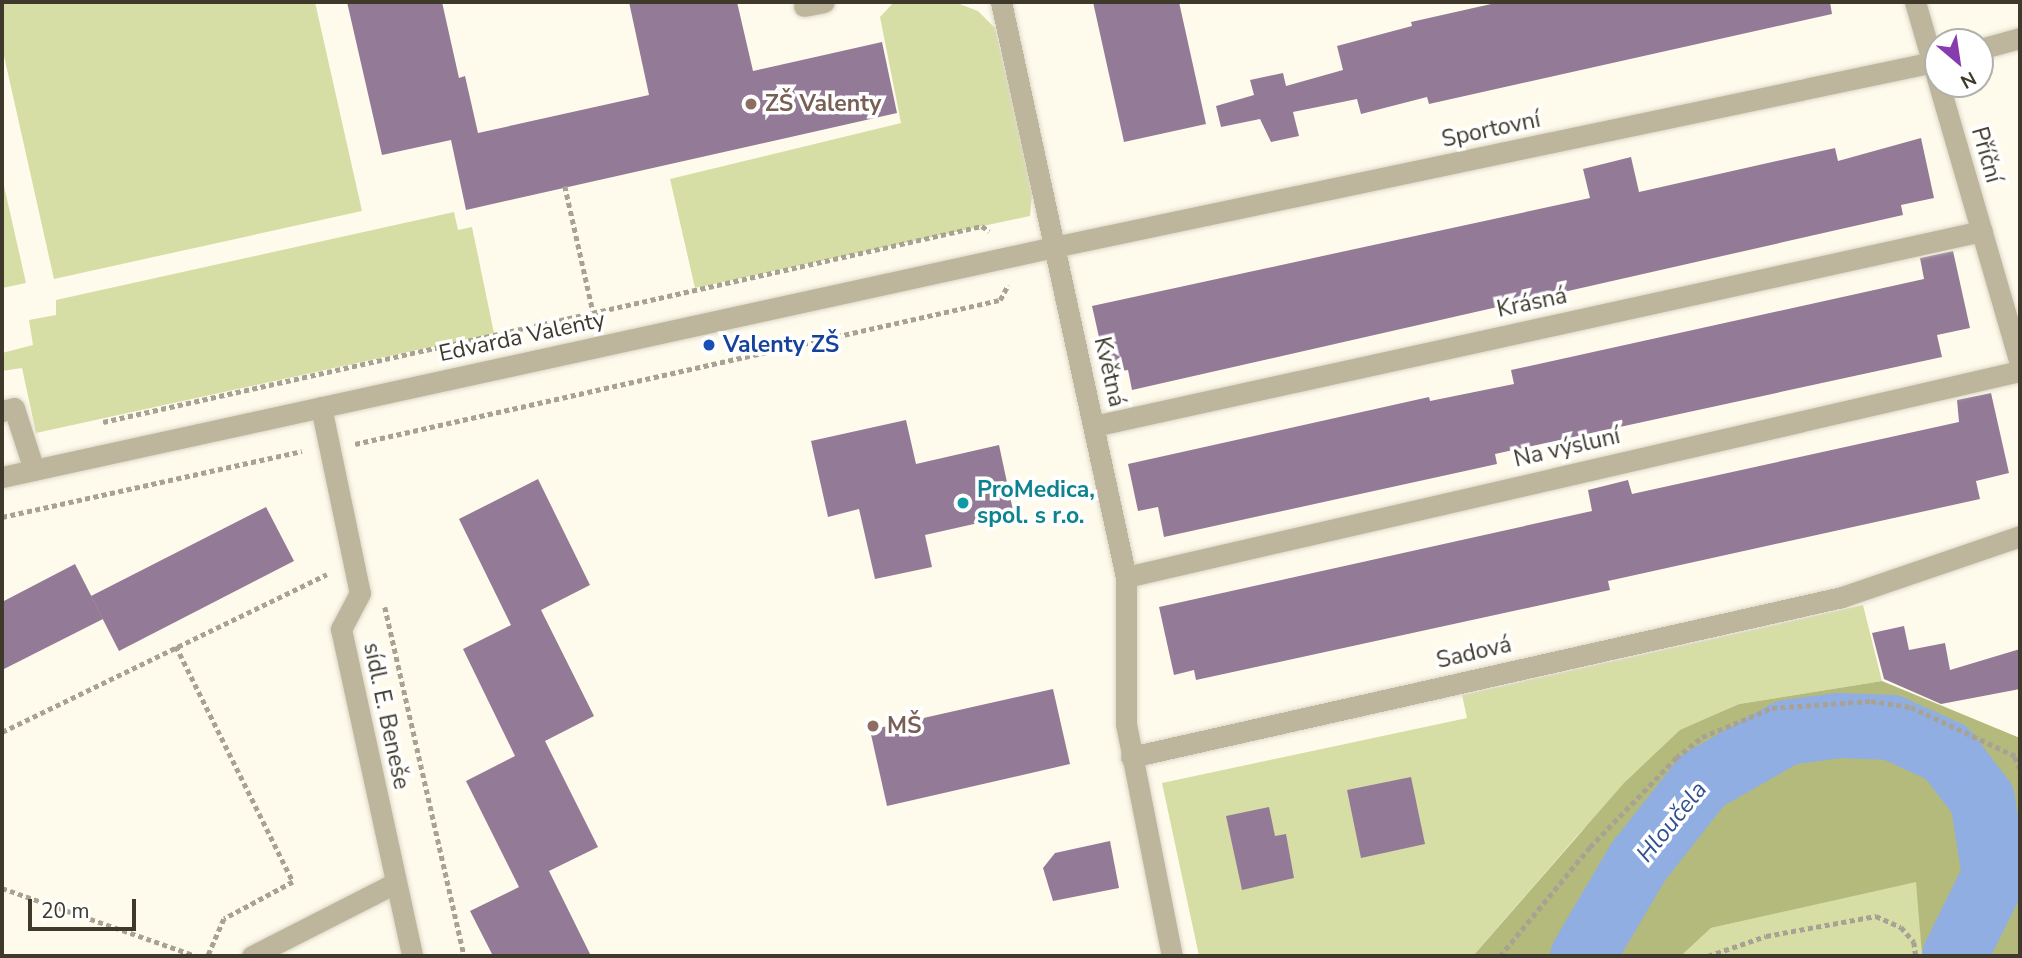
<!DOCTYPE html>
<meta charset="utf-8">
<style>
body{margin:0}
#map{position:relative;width:2022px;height:958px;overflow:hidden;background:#fffbec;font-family:"Nunito Sans",sans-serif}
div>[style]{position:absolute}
.green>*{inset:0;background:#d7dea5}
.forest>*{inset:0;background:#b3ba7c}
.river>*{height:65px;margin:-32.5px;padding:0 32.5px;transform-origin:32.5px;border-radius:32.5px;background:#91aee3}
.building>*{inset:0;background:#937b97}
.path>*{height:4.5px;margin-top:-2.25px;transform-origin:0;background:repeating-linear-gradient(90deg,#a7a294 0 5px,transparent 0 8.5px)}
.roads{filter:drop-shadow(0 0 2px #dcd8c9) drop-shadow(0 0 2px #dcd8c9)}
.minor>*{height:21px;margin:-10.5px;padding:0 10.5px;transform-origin:10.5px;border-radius:10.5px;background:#beb69c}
.dots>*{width:19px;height:19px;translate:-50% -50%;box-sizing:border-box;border:4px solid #fff;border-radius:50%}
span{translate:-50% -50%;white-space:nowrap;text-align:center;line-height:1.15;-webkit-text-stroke:7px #fff;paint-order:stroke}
.education-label{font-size:23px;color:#785e54;font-weight:700}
.left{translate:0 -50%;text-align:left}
.street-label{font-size:23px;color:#3e392b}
.transit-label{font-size:23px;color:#164399;font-weight:700}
.culture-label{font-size:23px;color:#0d838f;font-weight:700}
.water-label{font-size:24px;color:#305090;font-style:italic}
.frame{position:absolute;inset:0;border:4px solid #3e392b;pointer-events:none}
.north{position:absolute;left:1924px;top:28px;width:70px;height:70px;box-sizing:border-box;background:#fff;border:2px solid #b2b0aa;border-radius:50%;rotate:151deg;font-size:19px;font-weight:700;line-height:28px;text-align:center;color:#3e392b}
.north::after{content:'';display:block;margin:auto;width:24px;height:32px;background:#863cae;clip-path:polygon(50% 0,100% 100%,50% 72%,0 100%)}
.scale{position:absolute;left:28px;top:899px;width:108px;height:32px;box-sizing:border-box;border:4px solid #3e392b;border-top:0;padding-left:9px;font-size:21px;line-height:24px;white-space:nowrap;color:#3e392b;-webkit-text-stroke:5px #fff;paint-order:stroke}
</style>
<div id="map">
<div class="green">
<i style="clip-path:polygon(2px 2px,315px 2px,362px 211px,54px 279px,2px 47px)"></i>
<i style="clip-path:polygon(894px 2px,957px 3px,978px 11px,995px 28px,1033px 185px,1030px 216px,695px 288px,670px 179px,901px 123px,880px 17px)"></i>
<i style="clip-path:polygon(2px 177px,26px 283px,2px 288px)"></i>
<i style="clip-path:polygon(454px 212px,458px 230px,472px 227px,494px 333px,36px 433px,22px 368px,2px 371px,2px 353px,33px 345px,29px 320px,56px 315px,56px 300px)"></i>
<i style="clip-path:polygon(1863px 605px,1882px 681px,1739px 704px,1680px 731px,1577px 836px,1473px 956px,1199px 956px,1162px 783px,1467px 718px,1462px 695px)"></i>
<i style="clip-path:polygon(1917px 881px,1922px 956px,1681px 956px,1711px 928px)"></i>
</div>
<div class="forest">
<i style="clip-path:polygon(1882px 681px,2020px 738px,2020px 956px,1922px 956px,1916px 882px,1711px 928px,1681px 956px,1473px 956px,1624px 783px,1680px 730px,1739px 704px)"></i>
</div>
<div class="river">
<i style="left:1582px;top:956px;width:110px;rotate:-59.5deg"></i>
<i style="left:1638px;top:861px;width:103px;rotate:-51.7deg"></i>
<i style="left:1702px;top:780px;width:97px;rotate:-29.7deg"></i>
<i style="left:1786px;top:732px;width:53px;rotate:-7.5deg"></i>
<i style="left:1839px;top:725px;width:52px;rotate:2.2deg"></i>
<i style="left:1891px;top:727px;width:60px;rotate:24.4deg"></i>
<i style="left:1946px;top:752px;width:59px;rotate:52.5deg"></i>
<i style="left:1982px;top:799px;width:77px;rotate:81deg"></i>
<i style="left:1994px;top:875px;width:90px;rotate:116.3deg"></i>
</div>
<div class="building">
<i style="clip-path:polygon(347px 2px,442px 2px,459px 78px,465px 76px,478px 133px,649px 95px,629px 2px,737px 2px,753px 71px,882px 42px,897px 113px,466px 210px,451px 140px,382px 155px)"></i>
<i style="clip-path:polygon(1093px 2px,1179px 2px,1206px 124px,1124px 142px)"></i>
<i style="clip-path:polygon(1500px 2px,1830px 2px,1832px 14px,1429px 104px,1427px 97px,1361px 114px,1357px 99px,1293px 112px,1299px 136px,1271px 142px,1260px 119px,1221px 127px,1216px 106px,1254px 95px,1250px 80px,1283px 73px,1286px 86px,1343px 70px,1337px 46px,1412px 26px,1411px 22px)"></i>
<i style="clip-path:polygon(1921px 138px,1934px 198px,1901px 205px,1903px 215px,1132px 390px,1128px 370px,1107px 373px,1092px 306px,1590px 198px,1583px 169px,1631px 157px,1639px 192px,1835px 148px,1838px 161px)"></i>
<i style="clip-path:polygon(1953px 251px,1970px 328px,1937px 335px,1942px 357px,1495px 454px,1497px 464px,1164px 537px,1158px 507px,1138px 511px,1128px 464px,1429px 397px,1430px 401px,1514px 384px,1511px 370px,1924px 279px,1920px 258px)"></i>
<i style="clip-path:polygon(1991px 393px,2009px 473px,1976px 481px,1980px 499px,1608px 581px,1610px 590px,1196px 680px,1194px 670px,1174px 675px,1159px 607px,1592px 511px,1588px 490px,1628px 480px,1632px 494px,1959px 422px,1957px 400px)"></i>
<i style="clip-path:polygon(906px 420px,916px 464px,999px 445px,1014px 515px,925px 535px,932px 567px,875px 579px,859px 509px,828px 517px,811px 441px)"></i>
<i style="clip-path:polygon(538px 479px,590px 585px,541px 610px,594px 716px,545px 741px,598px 847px,549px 871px,591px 956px,493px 956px,470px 911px,519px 887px,466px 781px,515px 756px,463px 649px,511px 625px,459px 519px)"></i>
<i style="clip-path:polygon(266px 507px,294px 561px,119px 651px,91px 596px)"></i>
<i style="clip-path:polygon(75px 564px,103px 619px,2px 670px,2px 602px)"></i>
<i style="clip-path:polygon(1904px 626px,1909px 650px,1945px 643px,1950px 670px,2020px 649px,2020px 689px,1941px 704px,1884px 679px,1872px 633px)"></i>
<i style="clip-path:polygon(1053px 689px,1070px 764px,887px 806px,870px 730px)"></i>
<i style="clip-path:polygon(1411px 777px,1425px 844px,1361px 858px,1347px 790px)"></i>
<i style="clip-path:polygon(1269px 807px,1275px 836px,1286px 834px,1294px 878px,1242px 890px,1226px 816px)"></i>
<i style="clip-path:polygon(1110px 841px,1119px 888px,1053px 901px,1043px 868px,1055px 853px)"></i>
</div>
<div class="path">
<i style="left:565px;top:186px;width:128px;rotate:77.4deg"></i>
<i style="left:103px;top:422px;width:901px;rotate:-12.57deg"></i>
<i style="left:982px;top:226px;width:9px;rotate:36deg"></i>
<i style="left:355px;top:444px;width:661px;rotate:-12.59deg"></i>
<i style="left:1000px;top:300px;width:17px;rotate:-62deg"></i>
<i style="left:2px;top:517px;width:307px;rotate:-12.4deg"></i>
<i style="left:385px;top:607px;width:358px;rotate:77.2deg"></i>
<i style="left:176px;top:646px;width:263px;rotate:63.6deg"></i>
<i style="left:293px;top:882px;width:78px;rotate:151.8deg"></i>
<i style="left:224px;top:919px;width:40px;rotate:113.4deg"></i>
<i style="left:2px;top:732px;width:361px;rotate:-25.9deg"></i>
<i style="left:2015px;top:757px;width:13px;rotate:67deg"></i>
<i style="left:2px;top:888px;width:206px;rotate:19.3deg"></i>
<i style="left:1500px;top:956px;width:141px;rotate:-50.5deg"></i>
<i style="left:1590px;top:847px;width:124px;rotate:-46deg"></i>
<i style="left:1676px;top:758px;width:33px;rotate:-39deg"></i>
<i style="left:1702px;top:737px;width:76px;rotate:-22.5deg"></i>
<i style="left:1772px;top:708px;width:99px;rotate:-4deg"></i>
<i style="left:1871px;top:701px;width:40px;rotate:8.5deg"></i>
<i style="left:1911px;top:707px;width:120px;rotate:25.1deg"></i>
<i style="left:1708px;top:956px;width:61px;rotate:-19deg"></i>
<i style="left:1766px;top:936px;width:112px;rotate:-10.3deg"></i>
<i style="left:1876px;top:916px;width:27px;rotate:24deg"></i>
<i style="left:1901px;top:927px;width:20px;rotate:49deg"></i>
<i style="left:1914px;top:942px;width:14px;rotate:82deg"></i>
</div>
<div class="roads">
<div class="minor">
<i style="left:1001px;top:2px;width:588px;rotate:77.74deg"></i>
<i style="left:1126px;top:577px;width:147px;rotate:90deg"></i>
<i style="left:1126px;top:724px;width:237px;rotate:78.8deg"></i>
<i style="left:1915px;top:2px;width:376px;rotate:73.8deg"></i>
<i style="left:804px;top:6px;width:20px;rotate:-11deg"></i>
<i style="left:1980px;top:49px;width:41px;rotate:-15.4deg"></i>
<i style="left:321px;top:407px;width:190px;rotate:78.2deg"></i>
<i style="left:360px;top:593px;width:41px;rotate:117.8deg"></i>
<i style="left:341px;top:629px;width:335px;rotate:77.7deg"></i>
<i style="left:2px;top:411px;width:12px;rotate:-14deg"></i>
<i style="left:14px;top:408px;width:65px;rotate:72.1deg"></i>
<i style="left:1094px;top:426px;width:909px;rotate:-12.39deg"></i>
<i style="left:2px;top:477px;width:1077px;rotate:-12.33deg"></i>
<i style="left:1054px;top:247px;width:903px;rotate:-11.88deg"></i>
<i style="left:1126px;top:577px;width:917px;rotate:-12.98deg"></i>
<i style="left:1131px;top:757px;width:729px;rotate:-12.68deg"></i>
<i style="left:1842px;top:597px;width:188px;rotate:-18.9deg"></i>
<i style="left:252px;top:956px;width:161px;rotate:-27deg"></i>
</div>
</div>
<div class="dots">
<i style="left:751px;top:104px;background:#8d6e63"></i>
<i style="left:709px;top:345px;background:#1a4fb4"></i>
<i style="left:963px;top:503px;background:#0f9aa8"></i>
<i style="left:873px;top:726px;background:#8d6e63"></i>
</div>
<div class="education-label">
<span class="left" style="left:765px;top:104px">ZŠ Valenty</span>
<span class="left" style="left:887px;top:726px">MŠ</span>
</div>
<div class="street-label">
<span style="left:1491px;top:130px;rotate:-12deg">Sportovní</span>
<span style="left:1986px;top:155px;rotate:74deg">Příční</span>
<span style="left:1532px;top:303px;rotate:-12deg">Krásná</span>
<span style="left:522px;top:337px;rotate:-12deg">Edvarda Valenty</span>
<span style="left:1109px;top:372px;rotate:77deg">Květná</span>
<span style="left:1567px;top:448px;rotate:-13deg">Na výsluní</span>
<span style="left:1474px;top:653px;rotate:-13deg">Sadová</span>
<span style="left:386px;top:716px;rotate:78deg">sídl. E. Beneše</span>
</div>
<div class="transit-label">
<span class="left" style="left:723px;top:345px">Valenty ZŠ</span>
</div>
<div class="culture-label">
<span class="left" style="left:977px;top:503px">ProMedica,<br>spol. s r.o.</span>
</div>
<div class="water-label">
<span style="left:1672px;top:822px;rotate:-51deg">Hloučela</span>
</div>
<div class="frame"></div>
<div class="north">N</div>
<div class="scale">20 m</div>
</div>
